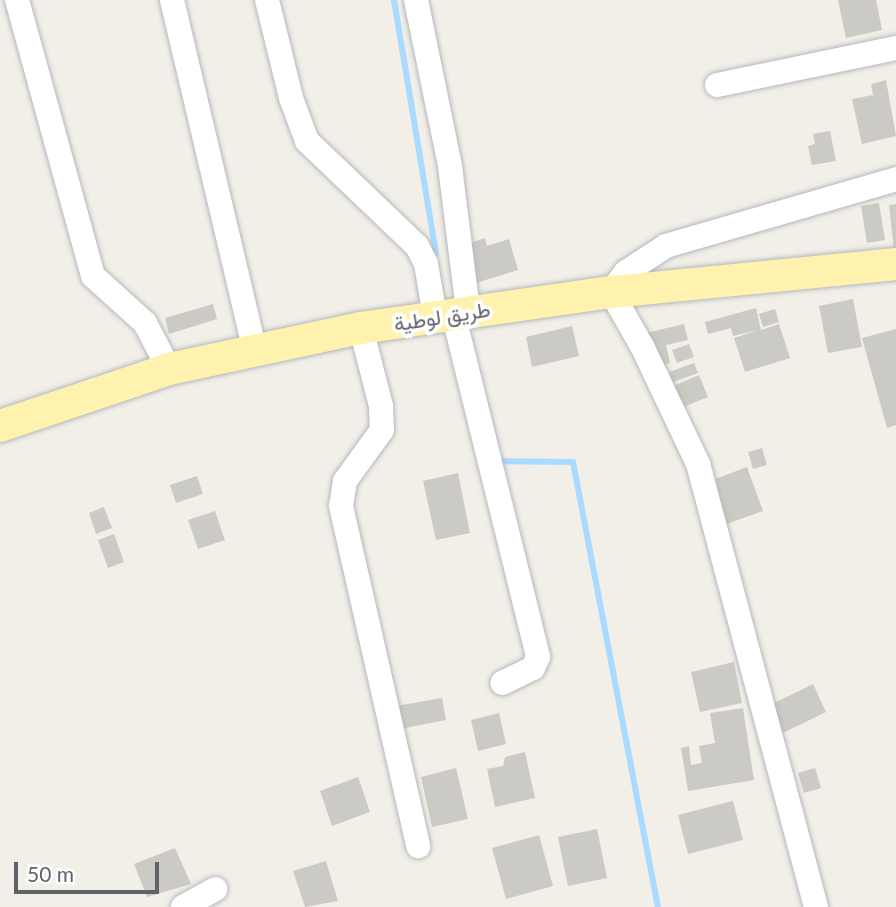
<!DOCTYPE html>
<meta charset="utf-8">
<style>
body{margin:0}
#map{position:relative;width:896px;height:907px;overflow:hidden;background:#f1efe8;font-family:Lato,Vazirmatn,sans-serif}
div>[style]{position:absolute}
.stream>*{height:6px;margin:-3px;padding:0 3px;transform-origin:3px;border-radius:3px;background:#aadaff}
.building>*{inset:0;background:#cccac5}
.roads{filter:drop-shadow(0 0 2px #b5b8bc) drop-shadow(0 0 2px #b5b8bc)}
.minor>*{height:24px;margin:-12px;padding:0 12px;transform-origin:12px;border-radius:12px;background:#fff}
.major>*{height:32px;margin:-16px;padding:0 16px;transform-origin:16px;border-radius:16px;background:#fff2af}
span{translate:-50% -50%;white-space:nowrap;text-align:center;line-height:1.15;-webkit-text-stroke:7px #fff;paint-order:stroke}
.street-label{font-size:21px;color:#5f6368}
.scale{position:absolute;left:14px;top:862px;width:145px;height:32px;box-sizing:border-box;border:4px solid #5f6368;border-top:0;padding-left:9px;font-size:21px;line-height:24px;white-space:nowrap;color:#5f6368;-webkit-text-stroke:5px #fff;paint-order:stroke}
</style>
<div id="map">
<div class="stream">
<i style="left:394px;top:0;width:257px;rotate:80.6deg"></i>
<i style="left:496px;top:461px;width:77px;rotate:0.7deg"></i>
<i style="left:573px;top:462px;width:453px;rotate:79.2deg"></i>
</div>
<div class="building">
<i style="clip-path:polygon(838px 0,876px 0,882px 30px,846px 38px)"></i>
<i style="clip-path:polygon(886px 80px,896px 136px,862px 144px,852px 99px,873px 95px,871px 84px)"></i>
<i style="clip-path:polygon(830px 131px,836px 161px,812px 165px,808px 146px,815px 144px,813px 134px)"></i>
<i style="clip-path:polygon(879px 203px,885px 240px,867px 243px,861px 206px)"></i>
<i style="clip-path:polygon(896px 204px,896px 251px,894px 251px,889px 205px)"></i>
<i style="clip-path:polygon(485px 238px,487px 246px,509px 239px,518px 270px,473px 284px,461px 246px)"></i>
<i style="clip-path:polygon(853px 299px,862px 347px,828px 353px,819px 306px)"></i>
<i style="clip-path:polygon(213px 304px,217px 319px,169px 334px,165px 318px)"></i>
<i style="clip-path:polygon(756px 308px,761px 330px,779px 324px,790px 358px,745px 372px,734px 338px,758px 330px,733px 336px,731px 328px,708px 334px,705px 322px)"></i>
<i style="clip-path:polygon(775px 309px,779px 322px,763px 327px,759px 314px)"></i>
<i style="clip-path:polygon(684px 324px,688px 340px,666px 345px,670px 363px,654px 367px,646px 333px)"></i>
<i style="clip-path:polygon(572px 326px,579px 356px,532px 367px,526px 337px)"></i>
<i style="clip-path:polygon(896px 329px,896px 425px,887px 428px,862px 338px)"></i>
<i style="clip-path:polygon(689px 344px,694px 357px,677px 363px,672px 350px)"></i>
<i style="clip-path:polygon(694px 363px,698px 373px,673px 382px,669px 372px)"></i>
<i style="clip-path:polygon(699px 375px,708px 397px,678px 409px,669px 388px)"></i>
<i style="clip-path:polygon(762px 448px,767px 465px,753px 469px,748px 452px)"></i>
<i style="clip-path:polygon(747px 467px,763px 511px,718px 527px,702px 484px)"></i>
<i style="clip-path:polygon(458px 473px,470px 533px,436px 540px,423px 481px)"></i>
<i style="clip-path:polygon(197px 476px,203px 494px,176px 503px,170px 485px)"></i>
<i style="clip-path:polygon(104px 507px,112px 528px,96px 534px,89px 513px)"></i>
<i style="clip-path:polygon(215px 511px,225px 540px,198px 549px,188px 520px)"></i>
<i style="clip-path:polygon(114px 534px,124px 562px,108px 568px,98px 540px)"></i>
<i style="clip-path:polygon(734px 662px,742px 703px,700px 712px,691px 672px)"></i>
<i style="clip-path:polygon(813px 684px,826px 712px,779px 735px,766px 707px)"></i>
<i style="clip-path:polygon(442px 698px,446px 720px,400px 729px,396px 706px)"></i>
<i style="clip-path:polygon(743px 708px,754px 780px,688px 791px,681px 748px,689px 746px,691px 765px,702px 763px,699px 746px,715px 743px,710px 713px)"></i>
<i style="clip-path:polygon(499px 713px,506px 744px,478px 751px,471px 720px)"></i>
<i style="clip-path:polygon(525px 752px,535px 798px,495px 807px,487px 769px,503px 766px,505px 757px)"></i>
<i style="clip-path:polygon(456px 768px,468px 819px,432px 827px,421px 777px)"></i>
<i style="clip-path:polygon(815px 768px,821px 788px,804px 793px,798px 773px)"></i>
<i style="clip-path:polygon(358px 777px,370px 812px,332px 826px,320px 791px)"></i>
<i style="clip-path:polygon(733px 801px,743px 840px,688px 854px,678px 815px)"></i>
<i style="clip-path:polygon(597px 829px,607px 878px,568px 886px,558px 837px)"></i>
<i style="clip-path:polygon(539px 835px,553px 886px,506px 899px,492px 848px)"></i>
<i style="clip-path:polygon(175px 848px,191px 884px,147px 897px,134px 864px)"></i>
<i style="clip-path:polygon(326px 861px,338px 901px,305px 907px,293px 871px)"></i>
</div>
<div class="roads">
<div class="minor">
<i style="left:17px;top:0;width:286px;rotate:74.6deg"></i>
<i style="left:93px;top:276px;width:70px;rotate:42.1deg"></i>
<i style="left:145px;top:323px;width:52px;rotate:62.4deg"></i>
<i style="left:172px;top:0;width:358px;rotate:76.7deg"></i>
<i style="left:267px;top:0;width:101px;rotate:76.2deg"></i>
<i style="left:291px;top:98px;width:46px;rotate:69.6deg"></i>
<i style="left:307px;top:141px;width:152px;rotate:43.7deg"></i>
<i style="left:417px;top:246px;width:20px;rotate:63deg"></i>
<i style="left:426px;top:264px;width:53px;rotate:80.2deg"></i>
<i style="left:416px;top:0;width:169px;rotate:78.4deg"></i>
<i style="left:450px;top:166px;width:146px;rotate:82.9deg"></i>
<i style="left:717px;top:85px;width:183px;rotate:-11.7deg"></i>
<i style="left:453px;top:313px;width:354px;rotate:76.1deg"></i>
<i style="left:538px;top:657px;width:12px;rotate:114deg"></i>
<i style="left:533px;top:668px;width:34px;rotate:154deg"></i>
<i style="left:361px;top:328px;width:81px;rotate:75.6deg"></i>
<i style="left:381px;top:406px;width:24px;rotate:88deg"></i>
<i style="left:382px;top:430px;width:63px;rotate:126deg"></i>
<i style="left:345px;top:481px;width:25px;rotate:99deg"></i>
<i style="left:341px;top:506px;width:349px;rotate:77.2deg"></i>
<i style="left:183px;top:907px;width:37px;rotate:-29deg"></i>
<i style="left:816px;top:907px;width:456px;rotate:-104.9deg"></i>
<i style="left:699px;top:466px;width:131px;rotate:-115.4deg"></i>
<i style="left:643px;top:348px;width:64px;rotate:-119.7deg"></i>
<i style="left:611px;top:292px;width:25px;rotate:-53deg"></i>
<i style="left:626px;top:272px;width:48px;rotate:-33deg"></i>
<i style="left:666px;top:246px;width:240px;rotate:-16.2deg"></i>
</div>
<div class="major">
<i style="left:0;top:426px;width:178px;rotate:-18.6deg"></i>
<i style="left:169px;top:369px;width:196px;rotate:-12.1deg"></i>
<i style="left:361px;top:328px;width:253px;rotate:-8.2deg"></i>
<i style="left:611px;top:292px;width:286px;rotate:-5.6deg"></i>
</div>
</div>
<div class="street-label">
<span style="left:442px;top:316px;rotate:-9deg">طريق لوطية</span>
</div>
<div class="scale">50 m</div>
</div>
